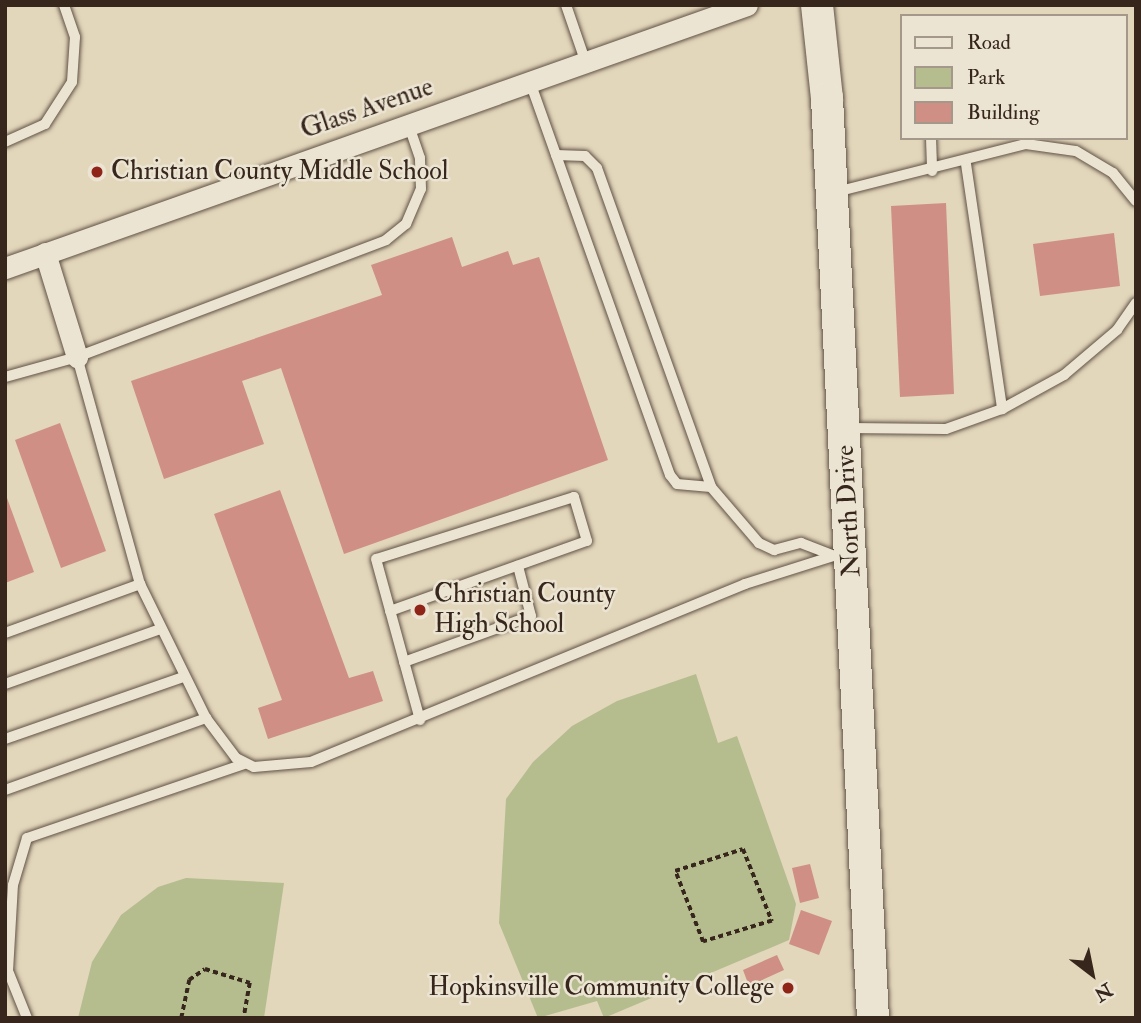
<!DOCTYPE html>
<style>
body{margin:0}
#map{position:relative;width:1141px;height:1023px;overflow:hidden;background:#e2d6bb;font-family:"IM FELL Double Pica",serif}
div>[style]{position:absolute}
.green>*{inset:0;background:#b5bd8f}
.building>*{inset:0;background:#cf8f84}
.path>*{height:3.5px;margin-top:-1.75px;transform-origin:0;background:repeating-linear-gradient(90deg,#36261c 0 5px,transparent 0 8.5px)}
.roads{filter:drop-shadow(0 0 2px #615244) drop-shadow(0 0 2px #615244)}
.lane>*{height:10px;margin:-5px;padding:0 5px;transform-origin:5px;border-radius:5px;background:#ece4d3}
.street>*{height:21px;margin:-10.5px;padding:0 10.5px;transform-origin:10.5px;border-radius:10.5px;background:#ece4d3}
.secondary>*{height:32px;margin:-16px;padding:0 16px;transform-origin:16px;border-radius:16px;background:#ece4d3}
.dots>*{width:19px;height:19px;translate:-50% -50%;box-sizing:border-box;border:4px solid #ece4d3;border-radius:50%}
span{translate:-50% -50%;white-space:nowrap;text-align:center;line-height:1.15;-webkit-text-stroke:5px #ece4d3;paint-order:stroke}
.street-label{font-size:26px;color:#36261c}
.poi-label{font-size:26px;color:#36261c}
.left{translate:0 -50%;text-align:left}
.right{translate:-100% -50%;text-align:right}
.frame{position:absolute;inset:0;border:7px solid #36261c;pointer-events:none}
.legend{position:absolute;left:900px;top:14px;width:228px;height:126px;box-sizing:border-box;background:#ece4d3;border:2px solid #a3988a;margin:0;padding:9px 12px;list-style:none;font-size:21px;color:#36261c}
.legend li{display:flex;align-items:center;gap:14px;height:35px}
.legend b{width:35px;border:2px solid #a3988a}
.north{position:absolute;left:1057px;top:939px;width:70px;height:70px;-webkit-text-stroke:5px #ece4d3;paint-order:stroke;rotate:148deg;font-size:19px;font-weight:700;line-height:28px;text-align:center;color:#36261c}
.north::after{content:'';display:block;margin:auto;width:24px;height:32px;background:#36261c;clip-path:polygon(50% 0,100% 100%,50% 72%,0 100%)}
</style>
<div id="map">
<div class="green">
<i style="clip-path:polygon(696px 674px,718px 743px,737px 736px,796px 904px,789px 940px,604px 1018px,597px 1001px,538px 1018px,499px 923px,506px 799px,533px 762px,572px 726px,617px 701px)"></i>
<i style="clip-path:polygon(186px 878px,284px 883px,264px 1018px,78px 1018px,92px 962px,121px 915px,158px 887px)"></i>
</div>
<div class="building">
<i style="clip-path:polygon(946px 203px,954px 394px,900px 397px,891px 206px)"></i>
<i style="clip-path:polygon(1114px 233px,1120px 286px,1040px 296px,1033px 244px)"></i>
<i style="clip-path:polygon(452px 237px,462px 267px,508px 251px,513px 265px,539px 257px,608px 460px,344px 554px,281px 368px,242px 381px,264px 444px,164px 479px,131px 381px,382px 295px,371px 265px)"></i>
<i style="clip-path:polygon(60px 423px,106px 551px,61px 568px,15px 440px)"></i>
<i style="clip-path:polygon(280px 490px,349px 678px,373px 671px,383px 701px,268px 739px,258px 708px,282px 700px,214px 514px)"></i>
<i style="clip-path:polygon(7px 498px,34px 572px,5px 583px,5px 499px)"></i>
<i style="clip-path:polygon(810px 864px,819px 898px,800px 903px,792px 868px)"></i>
<i style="clip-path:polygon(801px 910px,832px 921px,819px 955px,789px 944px)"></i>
<i style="clip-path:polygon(777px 955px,784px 970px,749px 986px,743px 970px)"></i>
</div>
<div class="path">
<i style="left:743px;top:849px;width:78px;rotate:68.1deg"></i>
<i style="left:772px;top:921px;width:72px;rotate:163.1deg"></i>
<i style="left:703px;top:942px;width:76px;rotate:-111.5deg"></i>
<i style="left:675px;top:871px;width:71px;rotate:-17.9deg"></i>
<i style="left:181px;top:1018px;width:39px;rotate:-78deg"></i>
<i style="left:189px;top:980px;width:19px;rotate:-35deg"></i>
<i style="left:205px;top:969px;width:47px;rotate:17.3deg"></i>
<i style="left:250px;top:983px;width:36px;rotate:100deg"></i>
</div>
<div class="roads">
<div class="lane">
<i style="left:566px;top:5px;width:61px;rotate:71deg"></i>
<i style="left:530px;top:82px;width:417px;rotate:70.4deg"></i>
<i style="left:670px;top:475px;width:11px;rotate:52deg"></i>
<i style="left:677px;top:484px;width:34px;rotate:5deg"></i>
<i style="left:931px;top:138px;width:33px;rotate:88deg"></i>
<i style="left:5px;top:142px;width:44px;rotate:-24.2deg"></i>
<i style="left:45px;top:124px;width:50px;rotate:-57.3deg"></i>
<i style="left:72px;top:82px;width:45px;rotate:-86.2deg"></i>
<i style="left:75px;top:37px;width:34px;rotate:-109deg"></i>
<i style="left:556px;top:155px;width:29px;rotate:2deg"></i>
<i style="left:585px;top:156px;width:17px;rotate:45deg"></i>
<i style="left:597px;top:168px;width:339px;rotate:70.3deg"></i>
<i style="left:711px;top:487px;width:74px;rotate:49.4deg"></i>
<i style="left:759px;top:543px;width:17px;rotate:25deg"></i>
<i style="left:774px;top:550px;width:28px;rotate:-15deg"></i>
<i style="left:801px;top:543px;width:33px;rotate:21deg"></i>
<i style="left:966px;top:164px;width:248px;rotate:81.6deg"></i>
<i style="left:836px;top:192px;width:196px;rotate:-14.2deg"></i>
<i style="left:1026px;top:144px;width:50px;rotate:8deg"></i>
<i style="left:1076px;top:151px;width:43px;rotate:30.7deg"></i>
<i style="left:1113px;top:173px;width:36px;rotate:51deg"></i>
<i style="left:77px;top:357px;width:236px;rotate:74.5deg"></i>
<i style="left:140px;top:584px;width:149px;rotate:63.8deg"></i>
<i style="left:206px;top:718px;width:50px;rotate:53.1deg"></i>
<i style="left:236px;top:758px;width:20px;rotate:27deg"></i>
<i style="left:254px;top:767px;width:57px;rotate:-5deg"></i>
<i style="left:311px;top:762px;width:469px;rotate:-22.3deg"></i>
<i style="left:745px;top:584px;width:106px;rotate:-17.6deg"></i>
<i style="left:5px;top:377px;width:75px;rotate:-15.5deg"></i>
<i style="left:77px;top:357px;width:330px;rotate:-20.7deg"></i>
<i style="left:386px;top:240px;width:26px;rotate:-39deg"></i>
<i style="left:406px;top:224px;width:38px;rotate:-67deg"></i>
<i style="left:421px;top:189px;width:31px;rotate:-92deg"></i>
<i style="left:420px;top:158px;width:36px;rotate:-109deg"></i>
<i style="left:848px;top:428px;width:98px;rotate:0.6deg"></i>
<i style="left:946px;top:429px;width:59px;rotate:-19.7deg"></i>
<i style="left:1002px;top:409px;width:71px;rotate:-28.7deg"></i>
<i style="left:1064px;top:375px;width:70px;rotate:-40.3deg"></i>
<i style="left:1117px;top:330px;width:33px;rotate:-55deg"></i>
<i style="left:390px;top:611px;width:209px;rotate:-19.6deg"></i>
<i style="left:587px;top:541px;width:46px;rotate:-106.5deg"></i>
<i style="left:574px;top:497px;width:207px;rotate:162.6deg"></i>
<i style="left:376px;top:559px;width:167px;rotate:74.7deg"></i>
<i style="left:5px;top:633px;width:144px;rotate:-19.9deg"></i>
<i style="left:404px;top:662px;width:135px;rotate:-19.9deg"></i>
<i style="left:531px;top:616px;width:52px;rotate:-104.6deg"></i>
<i style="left:5px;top:684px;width:164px;rotate:-19.5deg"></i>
<i style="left:5px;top:739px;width:188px;rotate:-19.2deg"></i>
<i style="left:5px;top:790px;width:214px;rotate:-19.7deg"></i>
<i style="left:27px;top:1018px;width:51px;rotate:-112deg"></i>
<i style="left:8px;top:971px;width:86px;rotate:-86.7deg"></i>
<i style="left:13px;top:885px;width:49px;rotate:-73.4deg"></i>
<i style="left:27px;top:838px;width:229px;rotate:-18.8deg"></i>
</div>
<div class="street">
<i style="left:45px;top:253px;width:109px;rotate:72.9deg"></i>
<i style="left:5px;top:268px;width:787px;rotate:-19.52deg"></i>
</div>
<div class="secondary">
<i style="left:817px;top:5px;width:94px;rotate:83.9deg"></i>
<i style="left:827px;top:98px;width:921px;rotate:87.14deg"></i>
</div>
</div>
<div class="dots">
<i style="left:97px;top:172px;background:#8f2418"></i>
<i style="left:420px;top:610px;background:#8f2418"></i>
<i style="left:788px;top:988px;background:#8f2418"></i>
</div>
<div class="street-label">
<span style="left:367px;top:109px;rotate:-19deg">Glass Avenue</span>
<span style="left:849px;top:511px;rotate:-93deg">North Drive</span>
</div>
<div class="poi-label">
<span class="left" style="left:111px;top:172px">Christian County Middle School</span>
<span class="left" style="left:434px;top:610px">Christian County<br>High School</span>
<span class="right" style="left:774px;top:988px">Hopkinsville Community College</span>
</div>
<div class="frame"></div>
<ul class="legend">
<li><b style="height:9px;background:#ece4d3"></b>Road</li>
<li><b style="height:19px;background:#b5bd8f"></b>Park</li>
<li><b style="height:19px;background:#cf8f84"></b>Building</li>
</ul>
<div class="north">N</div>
</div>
